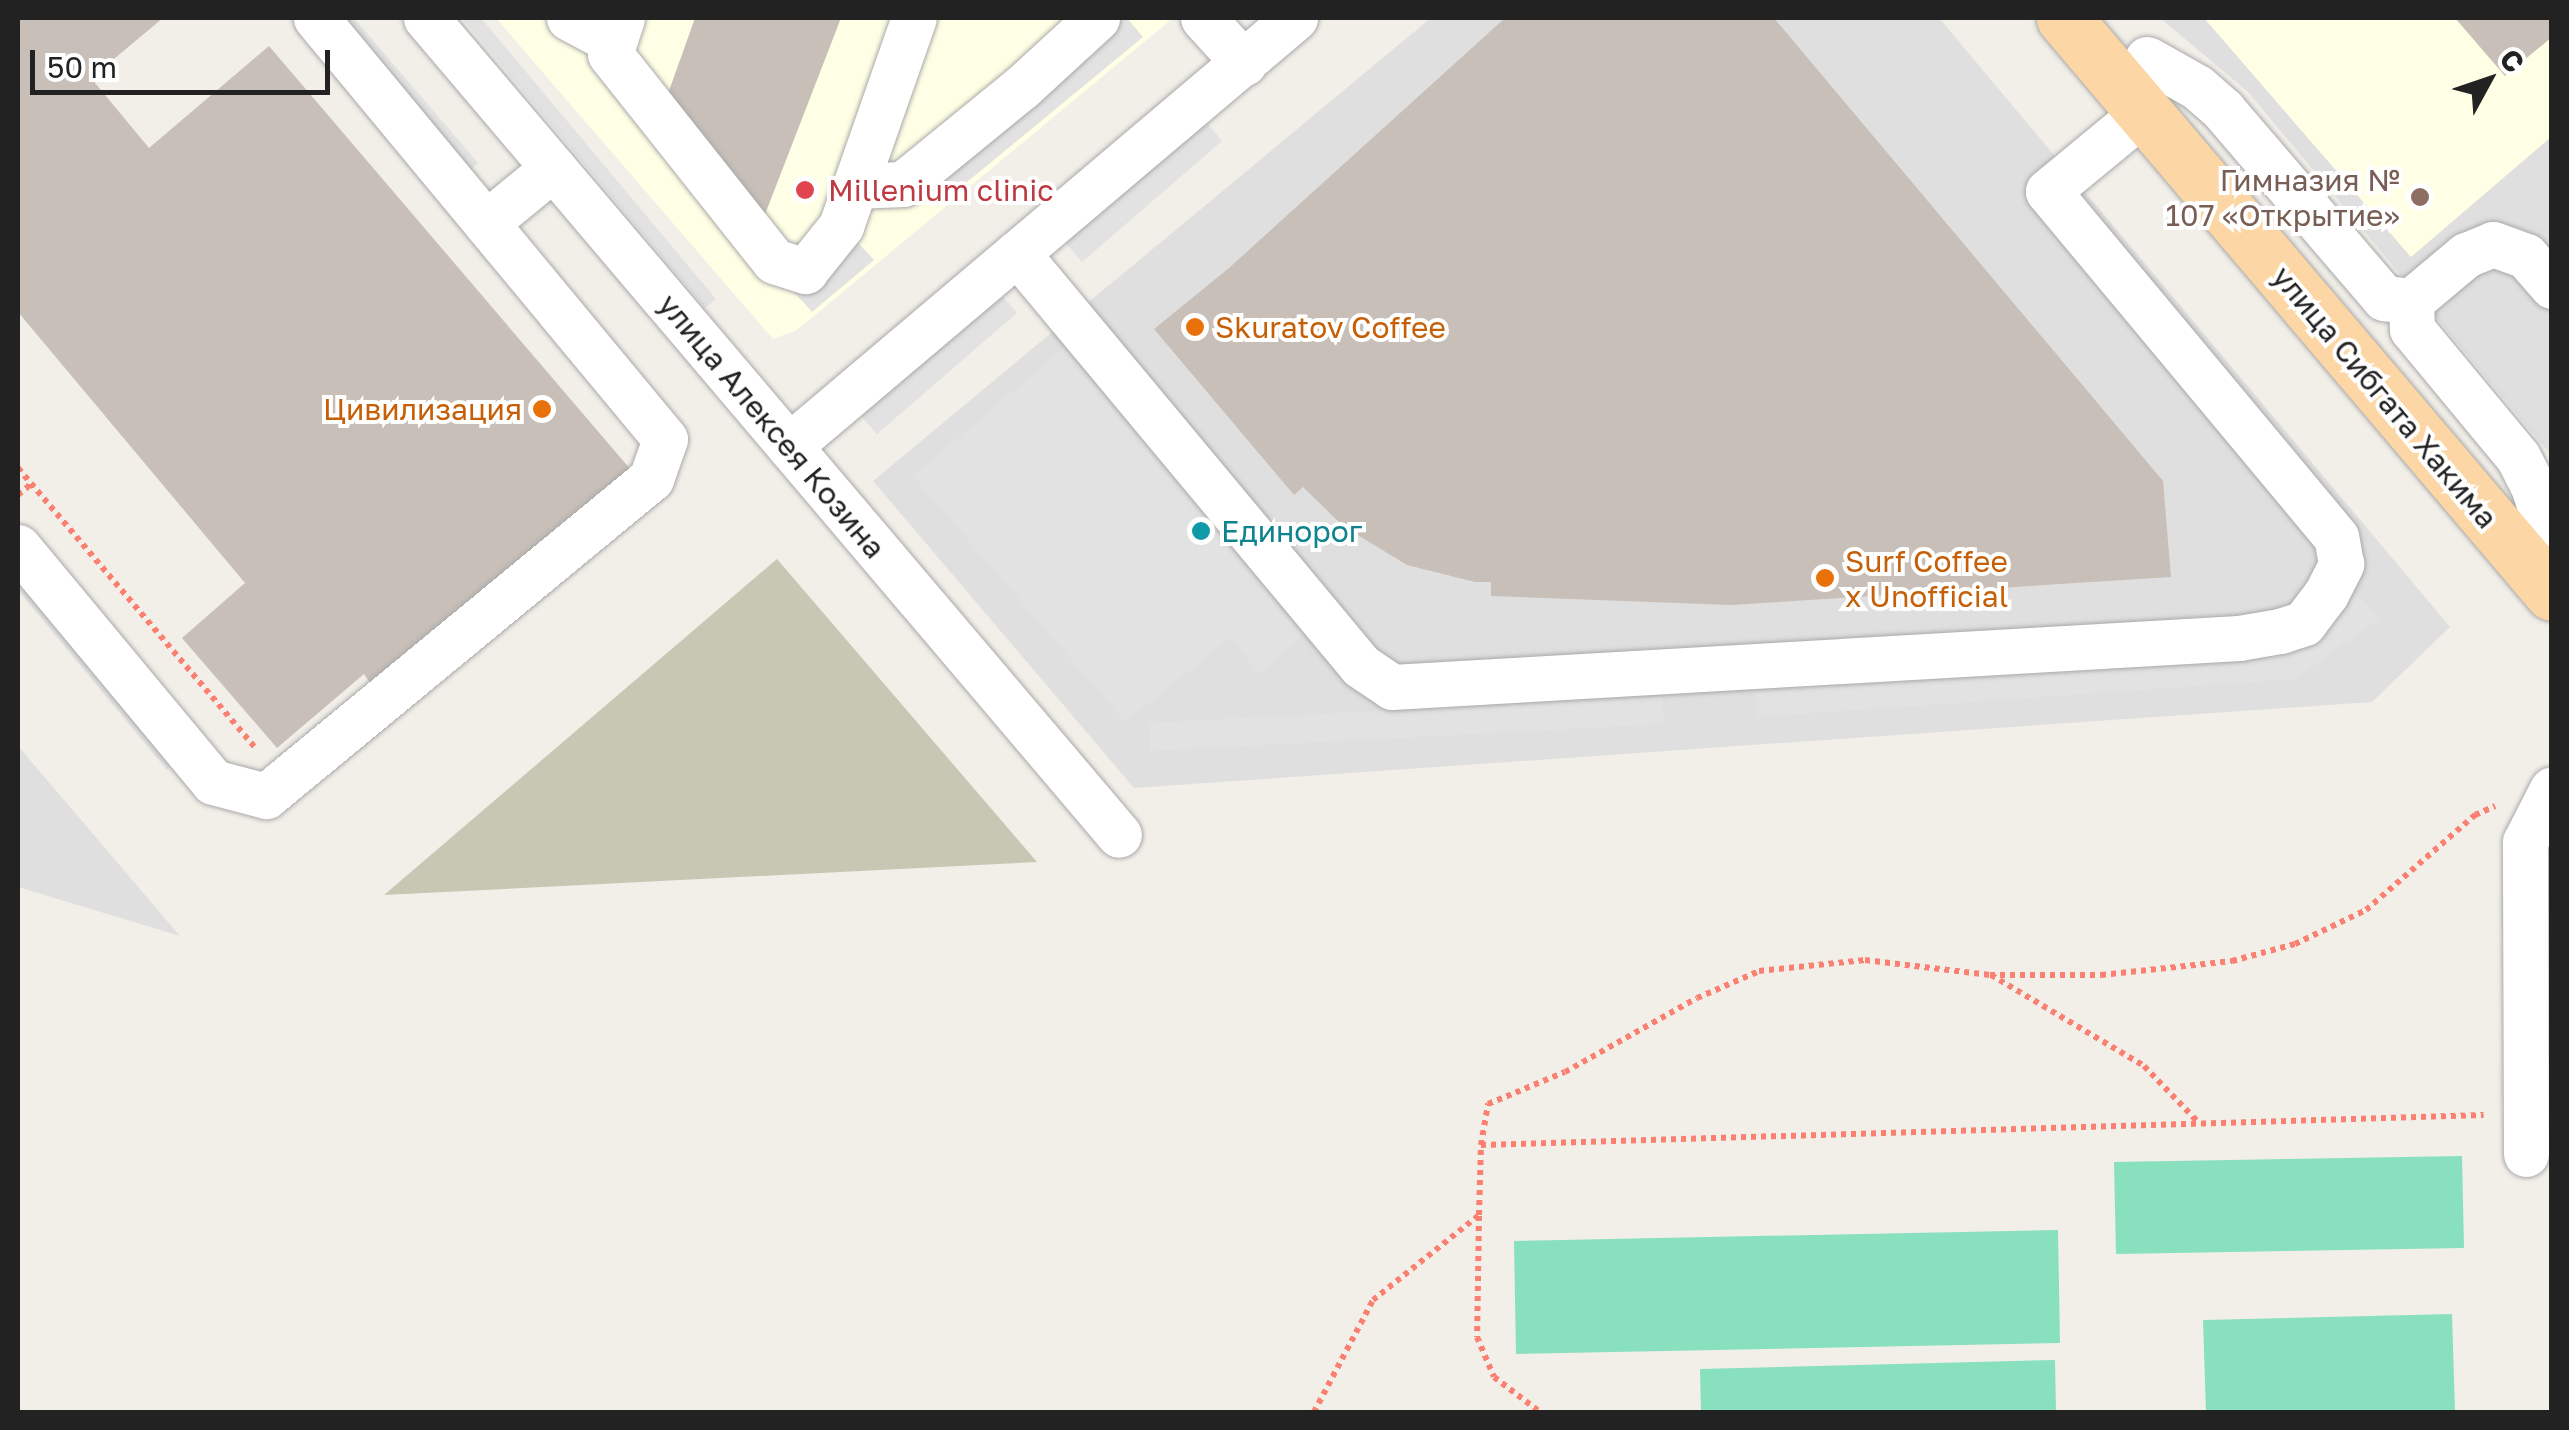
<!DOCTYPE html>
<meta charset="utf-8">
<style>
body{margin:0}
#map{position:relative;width:2569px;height:1430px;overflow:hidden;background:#f2efe9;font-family:"Golos Text",sans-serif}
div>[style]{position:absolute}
.residential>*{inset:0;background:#e0dfdf}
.education>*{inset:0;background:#ffffe5}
.construction>*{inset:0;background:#c7c7b4}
.pitch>*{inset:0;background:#88e0be}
.parking>*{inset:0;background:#e2e2e2}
.building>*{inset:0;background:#c7bfb8}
.path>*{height:6px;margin-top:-3px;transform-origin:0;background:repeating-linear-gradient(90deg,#fa8072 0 5px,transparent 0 10px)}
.roads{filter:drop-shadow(0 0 2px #a9a9a9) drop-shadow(0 0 2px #a9a9a9)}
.minor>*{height:45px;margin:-22.5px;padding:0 22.5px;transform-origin:22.5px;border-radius:22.5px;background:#fff}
.major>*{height:55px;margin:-27.5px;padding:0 27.5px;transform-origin:27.5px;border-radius:27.5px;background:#fcd6a4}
.dots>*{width:28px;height:28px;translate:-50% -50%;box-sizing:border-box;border:5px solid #fff;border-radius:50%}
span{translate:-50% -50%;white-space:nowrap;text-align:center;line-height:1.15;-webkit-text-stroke:8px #fff;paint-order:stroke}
.education-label{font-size:30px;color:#785e54}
.right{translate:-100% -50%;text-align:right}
.health-label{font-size:30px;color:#be3a42}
.left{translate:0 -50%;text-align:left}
.food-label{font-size:30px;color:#c56008}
.street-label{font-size:30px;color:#222}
.culture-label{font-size:30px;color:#0d838f}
.frame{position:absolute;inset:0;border:20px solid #222;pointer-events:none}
.north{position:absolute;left:2439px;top:30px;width:100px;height:100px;-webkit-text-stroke:8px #fff;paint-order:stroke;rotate:50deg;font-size:28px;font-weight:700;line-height:40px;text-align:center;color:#222}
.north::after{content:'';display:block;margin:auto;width:35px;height:45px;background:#222;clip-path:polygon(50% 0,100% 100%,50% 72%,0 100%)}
.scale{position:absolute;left:30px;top:50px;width:300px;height:45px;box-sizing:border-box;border:5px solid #222;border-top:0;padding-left:12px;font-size:30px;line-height:35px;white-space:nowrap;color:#222;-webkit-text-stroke:8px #fff;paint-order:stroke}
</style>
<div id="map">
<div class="residential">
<i style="clip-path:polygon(1431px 18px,1939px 18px,2450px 627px,2372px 702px,1134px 788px,873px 481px)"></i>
<i style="clip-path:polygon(2160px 18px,2551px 18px,2551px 455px,2248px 92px)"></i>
<i style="clip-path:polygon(18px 746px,180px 936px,18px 887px)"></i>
</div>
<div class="education">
<i style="clip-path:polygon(496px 18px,1173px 18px,797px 330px,773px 339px)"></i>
<i style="clip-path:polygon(2204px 18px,2551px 18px,2551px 137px,2411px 257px)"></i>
</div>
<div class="construction">
<i style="clip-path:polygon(777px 559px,1037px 862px,384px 895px)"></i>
</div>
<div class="pitch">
<i style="clip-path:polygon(2462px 1156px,2464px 1248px,2116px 1254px,2114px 1162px)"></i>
<i style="clip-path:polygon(2058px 1230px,2060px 1343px,1516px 1354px,1514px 1241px)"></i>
<i style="clip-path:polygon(2452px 1314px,2455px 1412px,2206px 1412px,2203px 1320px)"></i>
<i style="clip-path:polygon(2055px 1360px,2056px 1412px,1701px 1412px,1700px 1369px)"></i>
</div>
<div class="parking">
<i style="clip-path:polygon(338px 18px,354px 18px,478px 163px,468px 172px)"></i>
<i style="clip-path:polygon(462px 18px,481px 18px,716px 299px,705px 308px)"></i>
<i style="clip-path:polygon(1115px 18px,1127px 18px,1143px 37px,938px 206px,917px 181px)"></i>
<i style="clip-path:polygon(1204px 119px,1222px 141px,1082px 262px,1063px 240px)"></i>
<i style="clip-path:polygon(855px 239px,874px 260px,812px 312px,794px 292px)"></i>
<i style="clip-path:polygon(998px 291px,1017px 313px,877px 434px,857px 412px)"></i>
<i style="clip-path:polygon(1067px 345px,1308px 632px,1259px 674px,1231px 637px,1125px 722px,913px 476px)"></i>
<i style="clip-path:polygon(18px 557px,184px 756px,167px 770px,18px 590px)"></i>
<i style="clip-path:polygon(2358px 595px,2380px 618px,2296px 679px,1757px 717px,1754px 687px,2290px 644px)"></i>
<i style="clip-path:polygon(1662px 696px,1664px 724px,1150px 751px,1149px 723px)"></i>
</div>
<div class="building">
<i style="clip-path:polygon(18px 18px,163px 18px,91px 78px,149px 148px,269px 46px,637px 477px,381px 699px,364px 674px,277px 748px,182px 638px,245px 583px,18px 312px)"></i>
<i style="clip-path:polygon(695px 18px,841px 18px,764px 217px,665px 102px)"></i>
<i style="clip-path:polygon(1505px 18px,1774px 18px,2163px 481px,2171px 577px,1731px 605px,1491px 596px,1491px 582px,1475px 582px,1407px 565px,1343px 526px,1303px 487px,1294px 495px,1154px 329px,1229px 268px)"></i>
<i style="clip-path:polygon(2455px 18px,2552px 18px,2552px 37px,2505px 76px)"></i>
</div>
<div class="path">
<i style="left:18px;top:468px;width:368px;rotate:49.7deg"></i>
<i style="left:18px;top:495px;width:17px;rotate:-40deg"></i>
<i style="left:1991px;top:975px;width:178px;rotate:30.7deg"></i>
<i style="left:2144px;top:1066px;width:79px;rotate:46deg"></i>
<i style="left:1481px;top:1145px;width:1003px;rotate:-1.71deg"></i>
<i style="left:1479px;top:1216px;width:121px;rotate:90.9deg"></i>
<i style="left:1477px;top:1337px;width:43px;rotate:67deg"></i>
<i style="left:1494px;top:1377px;width:58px;rotate:37.3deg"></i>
<i style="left:1314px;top:1412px;width:127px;rotate:-62.2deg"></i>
<i style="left:1373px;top:1300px;width:136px;rotate:-38.7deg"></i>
<i style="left:1479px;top:1215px;width:70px;rotate:-88.4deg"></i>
<i style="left:1481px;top:1145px;width:42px;rotate:-80.3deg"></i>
<i style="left:1488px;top:1104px;width:83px;rotate:-22.6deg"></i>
<i style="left:1565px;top:1072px;width:151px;rotate:-29.3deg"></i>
<i style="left:1697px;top:998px;width:68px;rotate:-23.5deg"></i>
<i style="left:1759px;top:971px;width:107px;rotate:-5.9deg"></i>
<i style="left:1865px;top:960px;width:126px;rotate:6.8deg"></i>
<i style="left:1990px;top:975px;width:111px"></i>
<i style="left:2101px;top:975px;width:132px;rotate:-6.1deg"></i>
<i style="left:2232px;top:961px;width:65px;rotate:-15.1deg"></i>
<i style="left:2295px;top:944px;width:79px;rotate:-25.6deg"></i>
<i style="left:2366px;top:910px;width:145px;rotate:-41.1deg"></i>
<i style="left:2475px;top:815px;width:22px;rotate:-24deg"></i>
</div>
<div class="roads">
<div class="minor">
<i style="left:426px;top:18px;width:1071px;rotate:49.69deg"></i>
<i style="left:569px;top:18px;width:51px;rotate:28.1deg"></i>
<i style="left:622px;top:18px;width:38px;rotate:108deg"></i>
<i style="left:610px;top:54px;width:264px;rotate:51.6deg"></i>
<i style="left:774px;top:261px;width:33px;rotate:18deg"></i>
<i style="left:805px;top:271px;width:58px;rotate:-51.3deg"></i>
<i style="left:841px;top:226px;width:220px;rotate:-70.7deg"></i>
<i style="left:1203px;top:18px;width:61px;rotate:47.7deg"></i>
<i style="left:2147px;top:59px;width:57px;rotate:29.2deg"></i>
<i style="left:2197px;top:87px;width:35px;rotate:41deg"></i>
<i style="left:2223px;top:110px;width:248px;rotate:49.4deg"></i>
<i style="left:2384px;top:298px;width:27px;rotate:6deg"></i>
<i style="left:2411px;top:301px;width:72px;rotate:-39.9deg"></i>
<i style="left:2466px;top:255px;width:29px;rotate:-22deg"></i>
<i style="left:2493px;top:244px;width:35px;rotate:20deg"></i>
<i style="left:2526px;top:256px;width:40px;rotate:49deg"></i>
<i style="left:855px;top:186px;width:48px;rotate:-2.4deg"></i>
<i style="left:903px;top:184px;width:154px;rotate:-39.2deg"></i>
<i style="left:1022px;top:87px;width:102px;rotate:-42.6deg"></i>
<i style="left:486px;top:223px;width:87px;rotate:-39.4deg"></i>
<i style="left:1017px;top:253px;width:537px;rotate:50.21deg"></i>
<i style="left:1361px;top:666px;width:37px;rotate:34deg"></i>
<i style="left:1392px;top:687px;width:848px;rotate:-3.31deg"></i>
<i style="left:2239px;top:638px;width:42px;rotate:-9.7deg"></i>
<i style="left:2280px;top:631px;width:25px;rotate:-18deg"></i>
<i style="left:2304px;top:623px;width:36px;rotate:-53deg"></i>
<i style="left:2326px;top:594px;width:34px;rotate:-63deg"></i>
<i style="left:2341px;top:564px;width:27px;rotate:-100deg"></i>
<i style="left:2336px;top:537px;width:450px;rotate:-129.8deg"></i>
<i style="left:2048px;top:191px;width:124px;rotate:-39.5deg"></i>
<i style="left:2411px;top:301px;width:28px;rotate:88deg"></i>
<i style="left:2412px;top:329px;width:166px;rotate:50.4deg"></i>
<i style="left:2518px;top:457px;width:36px;rotate:63deg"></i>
<i style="left:2534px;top:489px;width:47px;rotate:72.7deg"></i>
<i style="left:789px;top:446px;width:663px;rotate:-40.23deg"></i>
<i style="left:18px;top:547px;width:305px;rotate:50.3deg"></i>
<i style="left:213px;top:782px;width:55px;rotate:14.8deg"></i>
<i style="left:266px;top:796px;width:499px;rotate:-39.5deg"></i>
<i style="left:651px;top:479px;width:42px;rotate:-70.7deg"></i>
<i style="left:665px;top:439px;width:547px;rotate:-129.66deg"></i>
<i style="left:2526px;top:1154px;width:312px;rotate:-90.2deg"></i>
<i style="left:2525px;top:842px;width:59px;rotate:-63deg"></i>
</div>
<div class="major">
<i style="left:2064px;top:18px;width:754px;rotate:49.68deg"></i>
</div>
</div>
<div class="dots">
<i style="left:805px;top:190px;background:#e0444e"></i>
<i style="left:2420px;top:197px;background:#8d6e63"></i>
<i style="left:1195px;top:327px;background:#e8710a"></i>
<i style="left:542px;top:409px;background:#e8710a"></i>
<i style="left:1201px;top:531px;background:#0f9aa8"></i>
<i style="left:1825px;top:578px;background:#e8710a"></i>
</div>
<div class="education-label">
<span class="right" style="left:2400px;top:197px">Гимназия №<br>107 «Открытие»</span>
</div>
<div class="health-label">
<span class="left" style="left:828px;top:190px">Millenium clinic</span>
</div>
<div class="food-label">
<span class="left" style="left:1215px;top:327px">Skuratov Coffee</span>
<span class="right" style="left:522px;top:409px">Цивилизация</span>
<span class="left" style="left:1845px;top:578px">Surf Coffee<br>x Unofficial</span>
</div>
<div class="street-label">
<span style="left:2385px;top:397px;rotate:50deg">улица Сибгата Хакима</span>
<span style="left:772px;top:426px;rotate:50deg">улица Алексея Козина</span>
</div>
<div class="culture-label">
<span class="left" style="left:1221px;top:531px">Единорог</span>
</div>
<div class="frame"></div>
<div class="north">С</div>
<div class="scale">50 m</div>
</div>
